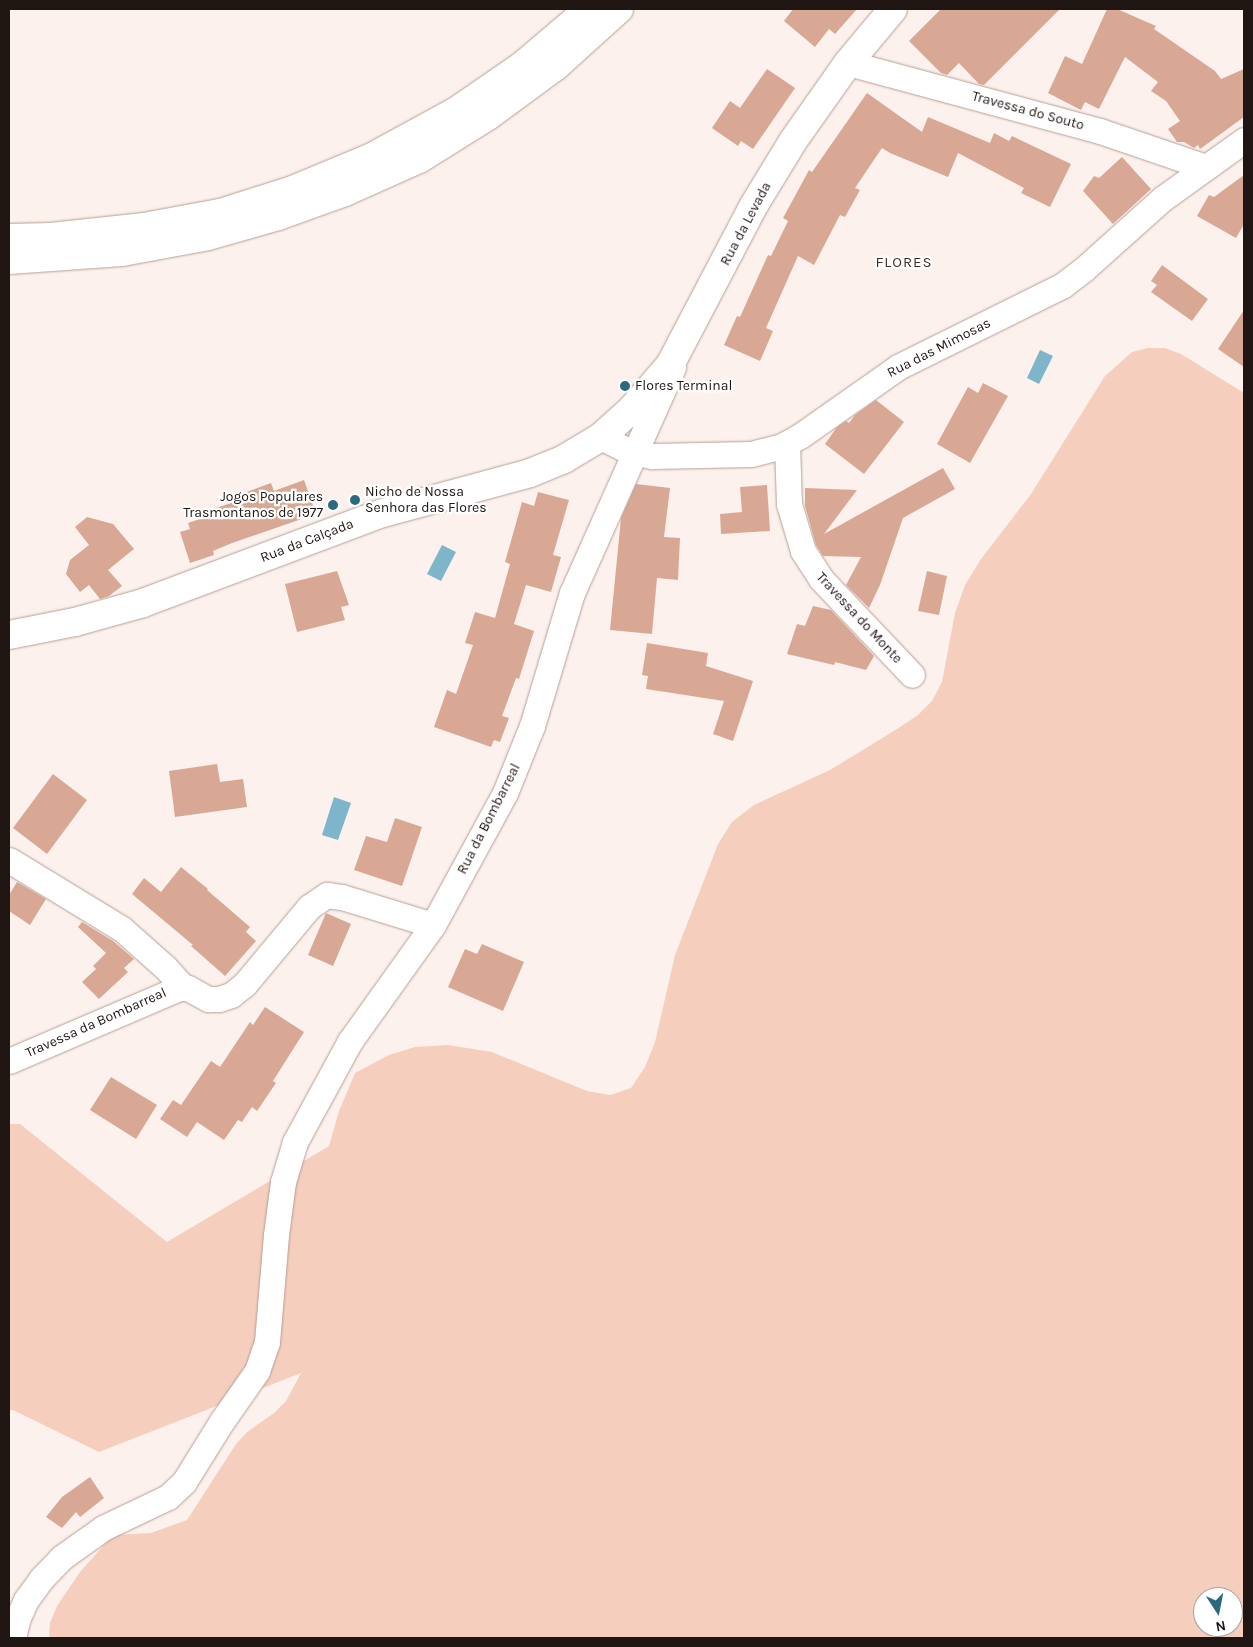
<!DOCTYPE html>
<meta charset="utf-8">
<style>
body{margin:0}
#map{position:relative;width:1253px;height:1647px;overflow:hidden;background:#fcf1ed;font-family:Karla,sans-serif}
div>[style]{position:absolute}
.green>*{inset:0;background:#f6cebe}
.water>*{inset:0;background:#7eb5ca}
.building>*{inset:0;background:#d9a894}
.roads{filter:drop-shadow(0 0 1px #b69f95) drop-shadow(0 0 1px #b69f95)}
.minor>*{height:25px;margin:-12.5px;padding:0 12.5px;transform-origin:12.5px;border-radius:12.5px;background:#fff}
.tertiary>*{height:28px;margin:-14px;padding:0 14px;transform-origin:14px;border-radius:14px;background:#fff}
.trunk>*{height:28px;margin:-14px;padding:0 14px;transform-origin:14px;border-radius:14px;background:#fff}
.dots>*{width:14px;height:14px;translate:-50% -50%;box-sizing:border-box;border:2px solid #fff;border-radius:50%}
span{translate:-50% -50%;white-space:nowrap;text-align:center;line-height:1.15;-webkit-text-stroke:4.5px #fff;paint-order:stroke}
.street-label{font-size:14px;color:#1f1613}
.poi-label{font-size:14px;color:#1f1613}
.left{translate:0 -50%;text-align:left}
.right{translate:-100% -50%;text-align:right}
.neighbourhood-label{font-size:15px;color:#422f27;letter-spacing:1px}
.frame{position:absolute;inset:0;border:10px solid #1f1613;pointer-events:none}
.north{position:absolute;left:1193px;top:1587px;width:50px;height:50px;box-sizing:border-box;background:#fff;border:1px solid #a5a2a1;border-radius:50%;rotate:169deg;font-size:14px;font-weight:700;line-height:20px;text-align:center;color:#1f1613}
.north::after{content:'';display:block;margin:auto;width:18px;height:22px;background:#2b697f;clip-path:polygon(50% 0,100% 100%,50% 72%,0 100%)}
</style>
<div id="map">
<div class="green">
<i style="clip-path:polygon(evenodd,1148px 348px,1165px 348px,1181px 354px,1244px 393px,1244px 1638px,49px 1638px,50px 1623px,57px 1606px,80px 1572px,113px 1535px,151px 1533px,187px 1520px,236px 1444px,247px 1432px,274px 1413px,286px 1401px,301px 1373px,99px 1452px,13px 1410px,9px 1410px,9px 1124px,20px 1124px,167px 1242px,329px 1146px,339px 1111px,355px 1073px,389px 1055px,415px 1047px,448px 1045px,492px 1052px,587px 1091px,610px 1095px,631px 1088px,645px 1067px,655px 1042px,675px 955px,718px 844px,732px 822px,754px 805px,830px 770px,897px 729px,918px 715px,932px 701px,942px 682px,955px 613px,965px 585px,981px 559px,1031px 494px,1105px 376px,1132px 352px,1148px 348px,1203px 1597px,1233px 1597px,1233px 1627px,1203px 1627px,1203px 1597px)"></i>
</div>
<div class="water">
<i style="clip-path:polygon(1040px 350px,1053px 356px,1039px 384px,1027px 378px)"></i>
<i style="clip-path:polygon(442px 545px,456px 552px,441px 581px,427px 574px)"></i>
<i style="clip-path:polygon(334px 797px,351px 803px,338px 840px,322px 835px)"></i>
</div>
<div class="building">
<i style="clip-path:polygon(793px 9px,857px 9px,835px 34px,829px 29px,815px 47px,784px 21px)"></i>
<i style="clip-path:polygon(941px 9px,1060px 9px,984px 85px,979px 84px,959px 63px,947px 75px,941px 73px,909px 41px)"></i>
<i style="clip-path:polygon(1107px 9px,1117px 9px,1156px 26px,1154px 29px,1215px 71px,1221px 79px,1244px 69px,1244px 117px,1200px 149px,1198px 145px,1194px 148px,1184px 142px,1177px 142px,1168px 129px,1180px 121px,1166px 101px,1151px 91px,1158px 82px,1125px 57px,1099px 109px,1085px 102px,1081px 110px,1048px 93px,1065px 56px,1082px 64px)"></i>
<i style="clip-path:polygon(767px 69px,795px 88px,753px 149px,741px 141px,738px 146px,712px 128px,730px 101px,740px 108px)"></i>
<i style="clip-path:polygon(867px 93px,922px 132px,928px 117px,990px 143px,994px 133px,1009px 141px,1012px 136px,1071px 164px,1050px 207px,1021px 193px,1024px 188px,958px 153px,948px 177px,890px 153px,882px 148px,855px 188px,860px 190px,845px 217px,840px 215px,814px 265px,798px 256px,766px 328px,773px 331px,760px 361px,724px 345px,737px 316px,740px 317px,768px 255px,771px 256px,788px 221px,783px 218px,809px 170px,812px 172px)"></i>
<i style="clip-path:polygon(1122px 157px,1151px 189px,1113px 224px,1083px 191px,1094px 176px,1099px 178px)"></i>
<i style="clip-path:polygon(1244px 175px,1244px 224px,1236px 238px,1197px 216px,1209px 195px,1214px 197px)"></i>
<i style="clip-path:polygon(1162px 265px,1208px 299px,1192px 321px,1151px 292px,1157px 285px,1151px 281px)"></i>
<i style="clip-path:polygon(1244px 310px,1244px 367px,1218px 349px)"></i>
<i style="clip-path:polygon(983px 383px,1008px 396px,970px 463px,937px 444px,968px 387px,978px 393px)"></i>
<i style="clip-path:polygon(876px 400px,904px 422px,864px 474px,825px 444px,837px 427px,846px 421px,849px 423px,855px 415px)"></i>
<i style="clip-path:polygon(943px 468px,955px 489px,903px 518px,880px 585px,869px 608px,846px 585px,861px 557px,823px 556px,816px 545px,805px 506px,805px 488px,857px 490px,824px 534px)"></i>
<i style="clip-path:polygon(304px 480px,316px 514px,232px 543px,213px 551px,214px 555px,190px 563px,180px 532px,190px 529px,188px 523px,206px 517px,204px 512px,246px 498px,244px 493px,271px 483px,274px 491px)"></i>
<i style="clip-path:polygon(636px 484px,670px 488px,664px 537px,680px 538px,678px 580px,657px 578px,652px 634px,610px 630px,621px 518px)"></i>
<i style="clip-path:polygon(767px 485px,770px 531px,721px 534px,720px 514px,742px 512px,740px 487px)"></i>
<i style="clip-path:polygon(538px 492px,569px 500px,553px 555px,561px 557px,551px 592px,526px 585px,514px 624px,534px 631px,519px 679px,516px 678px,502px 716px,509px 718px,500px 742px,494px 740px,491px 747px,434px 727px,447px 690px,456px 694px,473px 645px,465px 643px,475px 612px,495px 618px,510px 564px,505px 562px,522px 502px,534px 506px)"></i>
<i style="clip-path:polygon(87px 517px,113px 524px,134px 549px,108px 570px,122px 586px,109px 596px,100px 599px,89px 585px,80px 592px,66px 574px,70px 560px,89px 545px,75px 527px)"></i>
<i style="clip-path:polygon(337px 571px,349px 605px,341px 607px,345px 620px,297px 632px,285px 584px)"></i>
<i style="clip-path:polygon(927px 571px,947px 576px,939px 615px,918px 611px)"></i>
<i style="clip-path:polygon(813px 606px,831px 610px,874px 656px,866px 670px,835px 662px,834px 665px,787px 654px,797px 624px,805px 626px)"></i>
<i style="clip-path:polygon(647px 643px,708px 653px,706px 666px,753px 681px,733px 741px,713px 734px,724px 701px,646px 689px,648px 676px,642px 675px)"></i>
<i style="clip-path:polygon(217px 764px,220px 782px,243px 779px,247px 807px,175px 817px,169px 771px)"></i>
<i style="clip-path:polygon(53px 774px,87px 800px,47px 854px,13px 828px)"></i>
<i style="clip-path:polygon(395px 818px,422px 827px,402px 886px,354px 870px,366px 836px,387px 842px)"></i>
<i style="clip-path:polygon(181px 867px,208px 889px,207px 890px,250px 927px,246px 932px,256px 941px,225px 976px,191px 946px,193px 945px,132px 894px,144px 878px,161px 892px)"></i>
<i style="clip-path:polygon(17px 882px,46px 899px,30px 925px,9px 911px,9px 895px)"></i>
<i style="clip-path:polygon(326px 913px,351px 924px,333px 966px,308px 955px)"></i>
<i style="clip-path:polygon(82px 922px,113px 941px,134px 959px,124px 968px,128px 972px,99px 999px,82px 982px,96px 969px,93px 966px,106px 953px,78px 927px)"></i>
<i style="clip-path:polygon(482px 944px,524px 962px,503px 1011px,448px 987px,465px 949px,477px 954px)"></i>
<i style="clip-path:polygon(265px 1007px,304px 1032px,273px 1081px,276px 1083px,257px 1111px,252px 1107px,242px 1122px,238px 1120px,224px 1140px,197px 1122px,187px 1137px,160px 1119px,173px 1100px,181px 1105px,211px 1061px,220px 1067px,250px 1022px,253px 1025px)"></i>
<i style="clip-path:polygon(111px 1077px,157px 1105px,136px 1139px,90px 1110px)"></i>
<i style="clip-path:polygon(90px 1477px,104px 1498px,80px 1517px,76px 1512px,62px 1528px,46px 1517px,62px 1497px)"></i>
</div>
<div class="roads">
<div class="minor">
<i style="left:848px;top:63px;width:261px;rotate:15.1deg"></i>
<i style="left:1100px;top:131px;width:112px;rotate:18.8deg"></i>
<i style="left:601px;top:437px;width:30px;rotate:27deg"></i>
<i style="left:628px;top:451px;width:25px;rotate:12deg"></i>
<i style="left:652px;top:456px;width:99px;rotate:-1.2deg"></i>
<i style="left:751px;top:454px;width:30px;rotate:-14deg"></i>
<i style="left:780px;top:447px;width:23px;rotate:-29deg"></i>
<i style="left:800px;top:436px;width:120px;rotate:-35.1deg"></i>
<i style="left:898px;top:367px;width:184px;rotate:-26.4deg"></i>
<i style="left:1063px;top:285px;width:26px;rotate:-37deg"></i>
<i style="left:1084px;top:269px;width:105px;rotate:-41.9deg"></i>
<i style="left:1162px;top:199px;width:101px;rotate:-35.7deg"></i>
<i style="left:787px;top:444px;width:60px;rotate:88.1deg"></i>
<i style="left:789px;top:504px;width:49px;rotate:73.4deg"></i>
<i style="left:803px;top:551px;width:33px;rotate:57deg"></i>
<i style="left:821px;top:579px;width:132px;rotate:46.5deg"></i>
<i style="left:9px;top:860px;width:132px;rotate:31.4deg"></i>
<i style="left:122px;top:929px;width:57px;rotate:41.5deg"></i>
<i style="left:165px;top:967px;width:27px;rotate:48deg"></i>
<i style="left:9px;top:1061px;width:185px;rotate:-23.2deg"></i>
<i style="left:179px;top:988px;width:9px"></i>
<i style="left:188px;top:988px;width:23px;rotate:29deg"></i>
<i style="left:208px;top:999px;width:11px"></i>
<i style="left:219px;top:999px;width:13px;rotate:-18deg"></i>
<i style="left:231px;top:995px;width:16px;rotate:-38deg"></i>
<i style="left:244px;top:985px;width:102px;rotate:-50.2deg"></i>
<i style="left:309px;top:907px;width:22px;rotate:-34deg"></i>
<i style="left:327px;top:895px;width:15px;rotate:8deg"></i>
<i style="left:342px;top:897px;width:95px;rotate:17.1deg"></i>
<i style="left:13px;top:1638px;width:18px;rotate:-77deg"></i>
<i style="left:17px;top:1620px;width:22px;rotate:-66deg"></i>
<i style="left:26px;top:1600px;width:27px;rotate:-54deg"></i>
<i style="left:42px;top:1578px;width:28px;rotate:-46deg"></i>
<i style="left:61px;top:1558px;width:52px;rotate:-35.5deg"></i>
<i style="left:103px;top:1528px;width:72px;rotate:-25.5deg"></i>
<i style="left:168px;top:1497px;width:22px;rotate:-43deg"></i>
<i style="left:184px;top:1482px;width:72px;rotate:-58.1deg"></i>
<i style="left:222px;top:1421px;width:61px;rotate:-55deg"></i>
<i style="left:257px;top:1371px;width:31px;rotate:-71deg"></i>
<i style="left:267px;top:1342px;width:107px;rotate:-85.2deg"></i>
<i style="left:276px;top:1235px;width:53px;rotate:-82.5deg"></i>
<i style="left:283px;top:1182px;width:42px;rotate:-73.3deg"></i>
<i style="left:295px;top:1142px;width:115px;rotate:-61.4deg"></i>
<i style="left:350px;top:1041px;width:143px;rotate:-54.4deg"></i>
<i style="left:433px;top:925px;width:150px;rotate:-61.4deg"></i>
<i style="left:505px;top:793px;width:72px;rotate:-68.1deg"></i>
<i style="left:532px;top:726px;width:139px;rotate:-73.3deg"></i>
<i style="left:572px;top:593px;width:248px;rotate:-65.9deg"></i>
</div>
<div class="tertiary">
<i style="left:9px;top:635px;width:67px;rotate:-11.1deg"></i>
<i style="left:75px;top:622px;width:71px;rotate:-15.6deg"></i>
<i style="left:143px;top:603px;width:256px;rotate:-20.6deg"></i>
<i style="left:383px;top:513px;width:152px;rotate:-15.2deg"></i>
<i style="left:530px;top:473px;width:37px;rotate:-22deg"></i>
<i style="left:564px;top:459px;width:43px;rotate:-30.7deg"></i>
<i style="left:601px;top:437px;width:42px;rotate:-42.1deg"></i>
<i style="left:632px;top:409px;width:58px;rotate:-49.2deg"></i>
<i style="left:670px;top:365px;width:181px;rotate:-62.3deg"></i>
<i style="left:754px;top:205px;width:75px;rotate:-58.6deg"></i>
<i style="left:793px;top:141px;width:95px;rotate:-54.8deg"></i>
<i style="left:848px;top:63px;width:70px;rotate:-50.2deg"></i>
</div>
<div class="trunk">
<i style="left:9px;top:238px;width:42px;rotate:-1.4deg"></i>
<i style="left:51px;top:237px;width:94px;rotate:-6.1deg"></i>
<i style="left:144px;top:227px;width:77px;rotate:-10.4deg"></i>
<i style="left:220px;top:213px;width:77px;rotate:-17.5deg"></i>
<i style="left:293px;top:190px;width:86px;rotate:-22.7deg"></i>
<i style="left:372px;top:157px;width:94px;rotate:-28.5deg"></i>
<i style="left:455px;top:112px;width:81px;rotate:-34.5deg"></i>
<i style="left:522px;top:66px;width:88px;rotate:-40.4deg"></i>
<i style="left:9px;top:260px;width:113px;rotate:-4deg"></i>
<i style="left:122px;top:252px;width:87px;rotate:-10.5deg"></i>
<i style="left:208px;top:236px;width:73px;rotate:-15.9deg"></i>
<i style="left:278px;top:216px;width:71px;rotate:-19.7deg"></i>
<i style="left:345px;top:192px;width:81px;rotate:-24deg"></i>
<i style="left:419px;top:159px;width:81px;rotate:-31.9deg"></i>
<i style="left:488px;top:116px;width:84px;rotate:-36.3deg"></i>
<i style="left:556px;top:66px;width:85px;rotate:-42.1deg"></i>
</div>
</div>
<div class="dots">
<i style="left:625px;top:386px;background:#2b697f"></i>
<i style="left:355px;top:500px;background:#2b697f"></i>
<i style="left:333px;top:505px;background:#2b697f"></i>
</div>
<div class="street-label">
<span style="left:1028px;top:111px;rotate:15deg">Travessa do Souto</span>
<span style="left:746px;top:224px;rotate:-62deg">Rua da Levada</span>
<span style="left:939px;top:348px;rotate:-27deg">Rua das Mimosas</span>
<span style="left:307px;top:541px;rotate:-21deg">Rua da Calçada</span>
<span style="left:859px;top:618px;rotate:47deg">Travessa do Monte</span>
<span style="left:489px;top:819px;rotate:-63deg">Rua da Bombarreal</span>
<span style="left:96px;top:1023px;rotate:-24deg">Travessa da Bombarreal</span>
</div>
<div class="poi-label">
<span class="left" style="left:635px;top:386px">Flores Terminal</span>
<span class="left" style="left:365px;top:500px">Nicho de Nossa<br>Senhora das Flores</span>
<span class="right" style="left:323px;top:505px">Jogos Populares<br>Trasmontanos de 1977</span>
</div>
<div class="neighbourhood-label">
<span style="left:904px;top:263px">FLORES</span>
</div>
<div class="frame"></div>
<div class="north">N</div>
</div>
